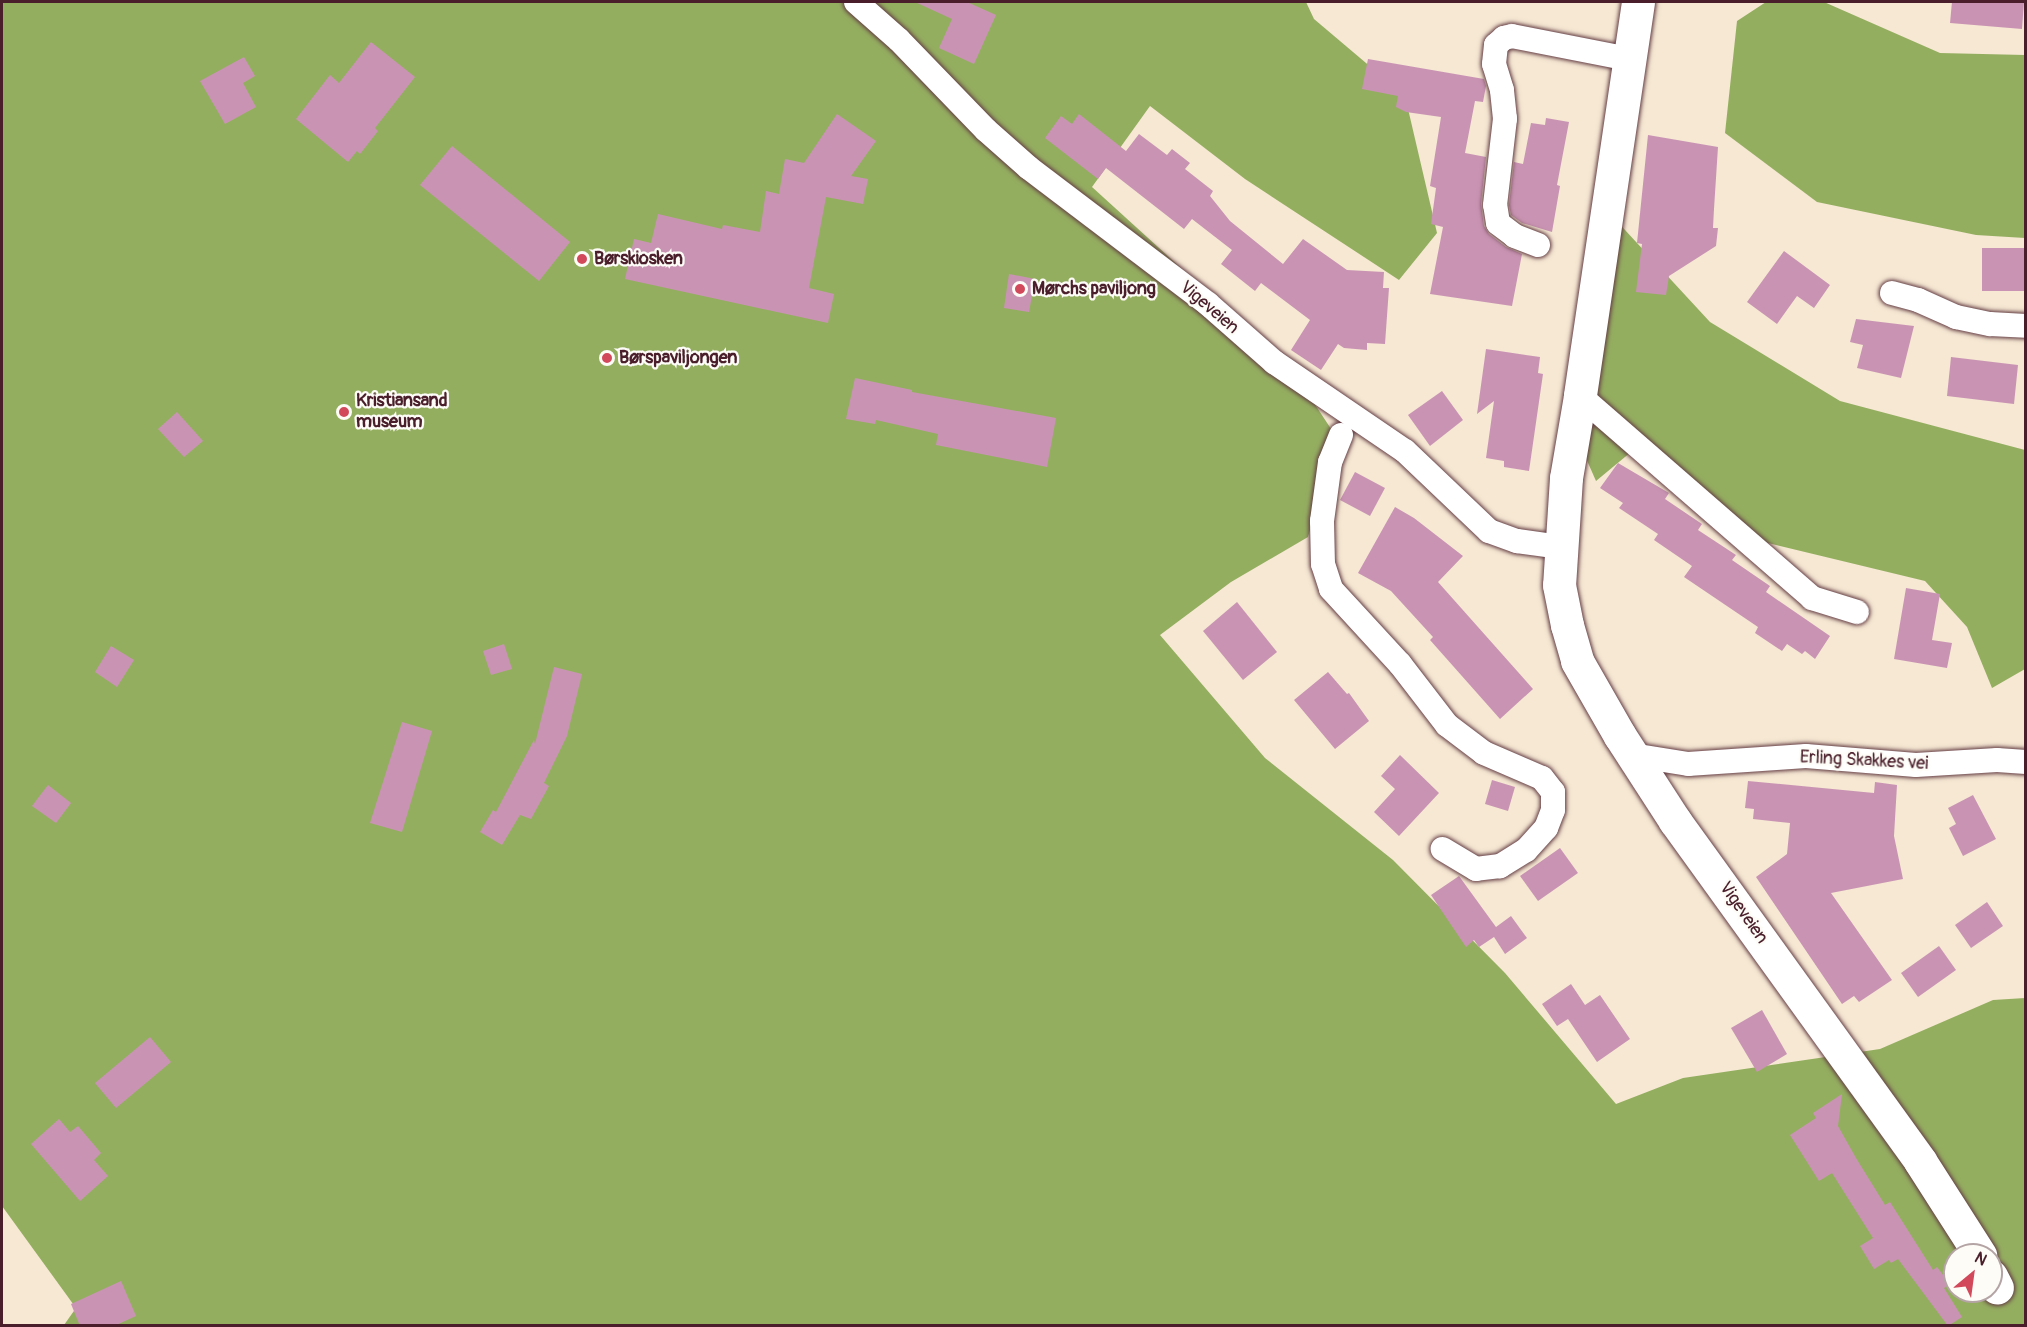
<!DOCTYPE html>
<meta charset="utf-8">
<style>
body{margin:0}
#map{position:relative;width:2027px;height:1327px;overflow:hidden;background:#f6e8d3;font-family:Pangolin,sans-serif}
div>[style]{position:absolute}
.forest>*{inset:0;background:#94ae60}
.building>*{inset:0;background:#c994b3}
.roads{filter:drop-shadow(0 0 2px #643d44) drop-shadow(0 0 2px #643d44)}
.street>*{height:24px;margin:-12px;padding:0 12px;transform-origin:12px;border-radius:12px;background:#fff}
.secondary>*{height:33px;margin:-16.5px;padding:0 16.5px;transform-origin:16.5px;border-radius:16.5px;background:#fff}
.dots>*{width:16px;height:16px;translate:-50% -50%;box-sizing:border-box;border:3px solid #fdfcf7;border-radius:50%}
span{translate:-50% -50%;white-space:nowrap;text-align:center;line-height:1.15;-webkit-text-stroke:4.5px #fdfcf7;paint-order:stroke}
.poi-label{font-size:18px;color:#4a1f2b;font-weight:700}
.left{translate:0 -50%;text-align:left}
.street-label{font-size:18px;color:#4a1f2b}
.frame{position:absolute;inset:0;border:3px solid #4a1f2b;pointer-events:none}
.north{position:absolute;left:1943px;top:1243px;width:60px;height:60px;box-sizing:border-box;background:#fdfcf7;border:2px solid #b5a4a5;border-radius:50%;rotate:29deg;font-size:16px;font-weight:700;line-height:24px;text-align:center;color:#4a1f2b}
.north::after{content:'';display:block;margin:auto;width:21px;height:27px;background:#d1495b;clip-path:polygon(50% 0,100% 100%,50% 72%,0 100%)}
</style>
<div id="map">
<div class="forest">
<i style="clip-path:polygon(evenodd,2px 2px,1306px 2px,1314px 19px,1405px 96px,1437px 233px,1399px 280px,1245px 179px,1150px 106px,1092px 187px,1291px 368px,1337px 438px,1308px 537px,1231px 582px,1160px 635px,1265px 758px,1393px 860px,1505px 973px,1616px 1104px,1683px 1078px,1880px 1049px,1993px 1000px,2025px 998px,2025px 1325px,64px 1325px,76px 1308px,2px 1206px,2px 2px,1955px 1255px,1991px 1255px,1991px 1291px,1955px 1291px,1955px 1255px)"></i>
<i style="clip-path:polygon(1766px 2px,1824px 2px,1940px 53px,2025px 55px,2025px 238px,1976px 235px,1817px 202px,1725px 133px,1737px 21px)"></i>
<i style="clip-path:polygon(1613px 217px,1710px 322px,1840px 401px,2025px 450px,2025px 669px,1992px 688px,1967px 627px,1925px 581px,1764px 542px,1631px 452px,1596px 481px,1563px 406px)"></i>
</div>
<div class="building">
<i style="clip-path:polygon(915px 2px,967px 2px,996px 15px,974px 64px,939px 48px,952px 19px)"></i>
<i style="clip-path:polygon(1952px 2px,2024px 2px,2022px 29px,1950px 23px)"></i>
<i style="clip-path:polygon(371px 42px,415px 77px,375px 128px,378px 131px,360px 154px,357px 151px,348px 162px,296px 119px,330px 75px,339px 83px)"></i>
<i style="clip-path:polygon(244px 57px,255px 76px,243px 83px,256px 107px,225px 124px,200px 81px)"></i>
<i style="clip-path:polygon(1368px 59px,1484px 79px,1486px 86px,1483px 102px,1475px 101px,1465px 153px,1486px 157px,1481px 204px,1484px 226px,1489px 234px,1506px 247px,1522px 254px,1512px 306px,1430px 294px,1443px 227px,1431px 224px,1436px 188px,1430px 186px,1441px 117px,1406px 112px,1396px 107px,1398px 96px,1362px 89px)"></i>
<i style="clip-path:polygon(837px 114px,876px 141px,851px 176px,868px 179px,863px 204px,826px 197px,809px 288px,834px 294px,828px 323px,625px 279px,634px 239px,651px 243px,658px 214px,722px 229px,723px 225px,760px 232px,766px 191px,779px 194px,785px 159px,804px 163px)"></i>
<i style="clip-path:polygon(1079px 114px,1126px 151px,1139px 134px,1167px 155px,1172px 149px,1190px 163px,1185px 169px,1213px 191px,1210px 196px,1230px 221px,1283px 264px,1303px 239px,1347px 270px,1384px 272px,1383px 288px,1389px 288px,1385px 344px,1367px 343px,1367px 350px,1344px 348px,1338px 344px,1321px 370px,1291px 350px,1310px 320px,1261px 283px,1255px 291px,1221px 264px,1232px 250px,1192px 219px,1184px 229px,1106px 168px,1098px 179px,1045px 138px,1061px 116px,1072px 124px)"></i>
<i style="clip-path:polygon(1546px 118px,1569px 122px,1557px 185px,1560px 186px,1552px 232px,1522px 223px,1511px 215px,1509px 205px,1514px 162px,1523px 164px,1531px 123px,1545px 125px)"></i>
<i style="clip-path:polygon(1648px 135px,1718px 147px,1714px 209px,1713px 228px,1718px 228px,1716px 246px,1669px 276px,1666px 295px,1636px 292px,1642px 244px,1637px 243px)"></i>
<i style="clip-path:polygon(452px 146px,570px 242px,539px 281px,420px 185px)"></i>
<i style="clip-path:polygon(1982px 248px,2025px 248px,2025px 291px,1982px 291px)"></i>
<i style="clip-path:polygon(1784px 251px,1830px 285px,1814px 308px,1797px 296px,1777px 324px,1747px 302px)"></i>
<i style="clip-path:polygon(1009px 274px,1035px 279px,1029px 312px,1004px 308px)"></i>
<i style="clip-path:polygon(1856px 319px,1914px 326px,1901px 378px,1857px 368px,1863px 345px,1850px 342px)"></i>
<i style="clip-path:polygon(1486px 349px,1540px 357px,1538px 373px,1543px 374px,1529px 471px,1504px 467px,1504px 461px,1486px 458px,1494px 401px,1477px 414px)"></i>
<i style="clip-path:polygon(1951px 357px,2018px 365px,2014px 404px,1947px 396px)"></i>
<i style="clip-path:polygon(855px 378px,912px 390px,912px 392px,1056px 418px,1047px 467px,936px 445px,938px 434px,876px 420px,875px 424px,846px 419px)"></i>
<i style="clip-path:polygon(1442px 391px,1463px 420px,1430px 446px,1408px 415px)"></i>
<i style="clip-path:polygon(177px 412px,203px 441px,184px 457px,158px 429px)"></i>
<i style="clip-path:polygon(1618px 463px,1669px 493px,1665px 499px,1702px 524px,1698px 530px,1736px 555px,1732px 560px,1770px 586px,1766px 592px,1830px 636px,1815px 659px,1805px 651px,1802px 654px,1787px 644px,1782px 651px,1755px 633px,1758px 627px,1684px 577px,1692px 566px,1654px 540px,1658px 534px,1619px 508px,1623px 503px,1600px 488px)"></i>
<i style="clip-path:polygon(1355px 472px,1385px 488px,1370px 516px,1340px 500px)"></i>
<i style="clip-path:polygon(1395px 507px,1414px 518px,1463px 556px,1438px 582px,1533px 689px,1500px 719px,1430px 640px,1433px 637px,1391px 591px,1358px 573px)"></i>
<i style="clip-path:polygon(1906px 588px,1940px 594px,1932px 640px,1952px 643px,1947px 668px,1894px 659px)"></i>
<i style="clip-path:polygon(1237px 602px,1277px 652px,1243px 680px,1203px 631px)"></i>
<i style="clip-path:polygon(504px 644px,512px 669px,491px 675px,483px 651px)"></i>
<i style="clip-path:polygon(111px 646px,134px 660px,117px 687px,95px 672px)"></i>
<i style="clip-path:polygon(554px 667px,582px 674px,567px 736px,544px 783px,549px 786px,531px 819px,520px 815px,502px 845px,480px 832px,493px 810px,496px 812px,534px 740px,535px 744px)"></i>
<i style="clip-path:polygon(1328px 672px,1347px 694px,1349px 693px,1369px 721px,1335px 749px,1294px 700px)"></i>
<i style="clip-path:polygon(402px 722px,432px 731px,402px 832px,370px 823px)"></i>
<i style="clip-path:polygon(1400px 755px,1439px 793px,1399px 836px,1374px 812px,1395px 789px,1381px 776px)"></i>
<i style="clip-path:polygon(1492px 780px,1515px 787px,1508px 811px,1485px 804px)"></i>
<i style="clip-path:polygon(1748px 781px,1874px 793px,1875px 782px,1897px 785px,1894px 836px,1903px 879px,1831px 893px,1892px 980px,1859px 1002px,1854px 996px,1842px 1004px,1756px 877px,1787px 854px,1790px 823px,1753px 819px,1754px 809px,1745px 808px)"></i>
<i style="clip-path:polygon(48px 785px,71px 803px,56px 823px,32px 806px)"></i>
<i style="clip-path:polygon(1973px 795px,1996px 839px,1963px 856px,1949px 828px,1956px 824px,1948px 808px)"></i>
<i style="clip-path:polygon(1560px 848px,1578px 873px,1538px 901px,1520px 876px)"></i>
<i style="clip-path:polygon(1459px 876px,1496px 927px,1511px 916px,1527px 938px,1505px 954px,1494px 937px,1479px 947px,1474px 940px,1466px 947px,1431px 895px)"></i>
<i style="clip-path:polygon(1987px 902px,2003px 926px,1971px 948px,1955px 925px)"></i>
<i style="clip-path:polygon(1939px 946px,1956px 970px,1918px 997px,1901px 973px)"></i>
<i style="clip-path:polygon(1571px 984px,1585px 1005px,1600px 995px,1630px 1039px,1597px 1062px,1568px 1019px,1557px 1026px,1542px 1004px)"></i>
<i style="clip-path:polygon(1762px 1010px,1787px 1054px,1757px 1072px,1731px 1028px)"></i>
<i style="clip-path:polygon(150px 1037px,171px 1062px,116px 1108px,95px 1083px)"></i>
<i style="clip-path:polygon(1842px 1094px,1838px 1126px,1856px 1158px,1885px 1205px,1890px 1202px,1933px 1270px,1937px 1267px,1950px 1284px,1944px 1288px,1962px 1317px,1948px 1326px,1898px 1259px,1891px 1263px,1889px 1260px,1874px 1269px,1860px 1246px,1873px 1238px,1832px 1173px,1819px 1181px,1790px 1135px,1816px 1118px,1813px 1113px)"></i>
<i style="clip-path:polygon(59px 1119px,70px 1132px,78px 1126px,101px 1153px,94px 1160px,108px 1176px,80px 1201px,31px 1144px)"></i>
<i style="clip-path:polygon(121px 1281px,136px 1316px,114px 1326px,80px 1326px,71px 1304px)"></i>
</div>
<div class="roads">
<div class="street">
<i style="left:856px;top:2px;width:57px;rotate:41.5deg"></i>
<i style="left:899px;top:40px;width:125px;rotate:46deg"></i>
<i style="left:986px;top:130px;width:57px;rotate:41.5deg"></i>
<i style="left:1029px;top:168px;width:225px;rotate:37.2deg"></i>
<i style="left:1208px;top:304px;width:88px;rotate:41.3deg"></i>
<i style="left:1274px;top:362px;width:158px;rotate:34.2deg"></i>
<i style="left:1405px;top:451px;width:116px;rotate:43.6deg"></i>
<i style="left:1489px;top:531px;width:30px;rotate:20deg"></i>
<i style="left:1517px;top:541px;width:43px;rotate:7.9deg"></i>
<i style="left:1538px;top:245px;width:25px;rotate:-159deg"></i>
<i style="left:1515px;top:236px;width:21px;rotate:-143deg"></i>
<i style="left:1498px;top:223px;width:18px;rotate:-99deg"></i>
<i style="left:1495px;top:205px;width:87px;rotate:-83.4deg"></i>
<i style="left:1505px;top:119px;width:29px;rotate:-96deg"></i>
<i style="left:1502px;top:90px;width:27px;rotate:-107deg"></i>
<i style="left:1494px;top:64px;width:19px;rotate:-84deg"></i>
<i style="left:1496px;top:45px;width:11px;rotate:-41deg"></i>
<i style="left:1504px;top:38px;width:8px;rotate:-14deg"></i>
<i style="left:1512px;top:36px;width:119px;rotate:11.1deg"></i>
<i style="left:1892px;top:293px;width:27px;rotate:15deg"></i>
<i style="left:1918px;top:300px;width:42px;rotate:24.1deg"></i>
<i style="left:1956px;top:317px;width:35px;rotate:12deg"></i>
<i style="left:1990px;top:324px;width:36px;rotate:3deg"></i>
<i style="left:1580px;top:396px;width:308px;rotate:41deg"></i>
<i style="left:1812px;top:598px;width:47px;rotate:17.3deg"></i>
<i style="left:1341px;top:435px;width:29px;rotate:112deg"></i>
<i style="left:1330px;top:462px;width:60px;rotate:97.7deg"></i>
<i style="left:1322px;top:521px;width:43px;rotate:88.7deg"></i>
<i style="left:1323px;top:564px;width:26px;rotate:72deg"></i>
<i style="left:1331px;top:589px;width:102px;rotate:47.4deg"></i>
<i style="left:1400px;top:664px;width:77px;rotate:52.4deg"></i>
<i style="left:1447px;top:725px;width:46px;rotate:37.1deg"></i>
<i style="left:1484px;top:753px;width:63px;rotate:23.3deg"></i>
<i style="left:1542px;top:778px;width:18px;rotate:52deg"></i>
<i style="left:1553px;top:792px;width:18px;rotate:90deg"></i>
<i style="left:1553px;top:810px;width:19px;rotate:111deg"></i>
<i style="left:1546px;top:828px;width:30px;rotate:132deg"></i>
<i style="left:1526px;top:850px;width:31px;rotate:148deg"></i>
<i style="left:1500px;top:866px;width:24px;rotate:173deg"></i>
<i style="left:1476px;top:869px;width:39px;rotate:-149deg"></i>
<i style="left:1632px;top:755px;width:57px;rotate:9.1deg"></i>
<i style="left:1688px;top:764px;width:118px;rotate:-3.9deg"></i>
<i style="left:1806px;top:756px;width:110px;rotate:4.7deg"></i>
<i style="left:1916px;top:765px;width:81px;rotate:-3.5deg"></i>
<i style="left:1997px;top:760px;width:29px;rotate:4deg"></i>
</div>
<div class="secondary">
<i style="left:1638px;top:2px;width:398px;rotate:98.4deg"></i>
<i style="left:1580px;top:396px;width:83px;rotate:99.7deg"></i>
<i style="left:1566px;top:478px;width:107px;rotate:93.7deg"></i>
<i style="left:1559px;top:585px;width:41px;rotate:78.7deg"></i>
<i style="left:1567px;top:625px;width:37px;rotate:74deg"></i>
<i style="left:1577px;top:661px;width:86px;rotate:60.2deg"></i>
<i style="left:1620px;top:736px;width:101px;rotate:57.1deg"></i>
<i style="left:1675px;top:821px;width:419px;rotate:54.2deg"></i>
<i style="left:1920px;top:1161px;width:112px;rotate:57.4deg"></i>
<i style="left:1991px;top:1276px;width:13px;rotate:63deg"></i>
</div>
</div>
<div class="dots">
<i style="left:582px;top:259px;background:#d1495b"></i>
<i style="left:1020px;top:289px;background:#d1495b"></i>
<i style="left:607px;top:358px;background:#d1495b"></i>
<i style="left:344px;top:412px;background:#d1495b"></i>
</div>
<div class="poi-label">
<span class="left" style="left:594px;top:259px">Børskiosken</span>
<span class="left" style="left:1032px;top:289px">Mørchs paviljong</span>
<span class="left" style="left:619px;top:358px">Børspaviljongen</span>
<span class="left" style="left:356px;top:412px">Kristiansand<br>museum</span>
</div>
<div class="street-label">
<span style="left:1209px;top:308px;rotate:40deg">Vigeveien</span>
<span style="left:1864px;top:761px;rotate:3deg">Erling Skakkes vei</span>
<span style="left:1743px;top:913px;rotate:55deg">Vigeveien</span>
</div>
<div class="frame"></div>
<div class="north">N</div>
</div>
